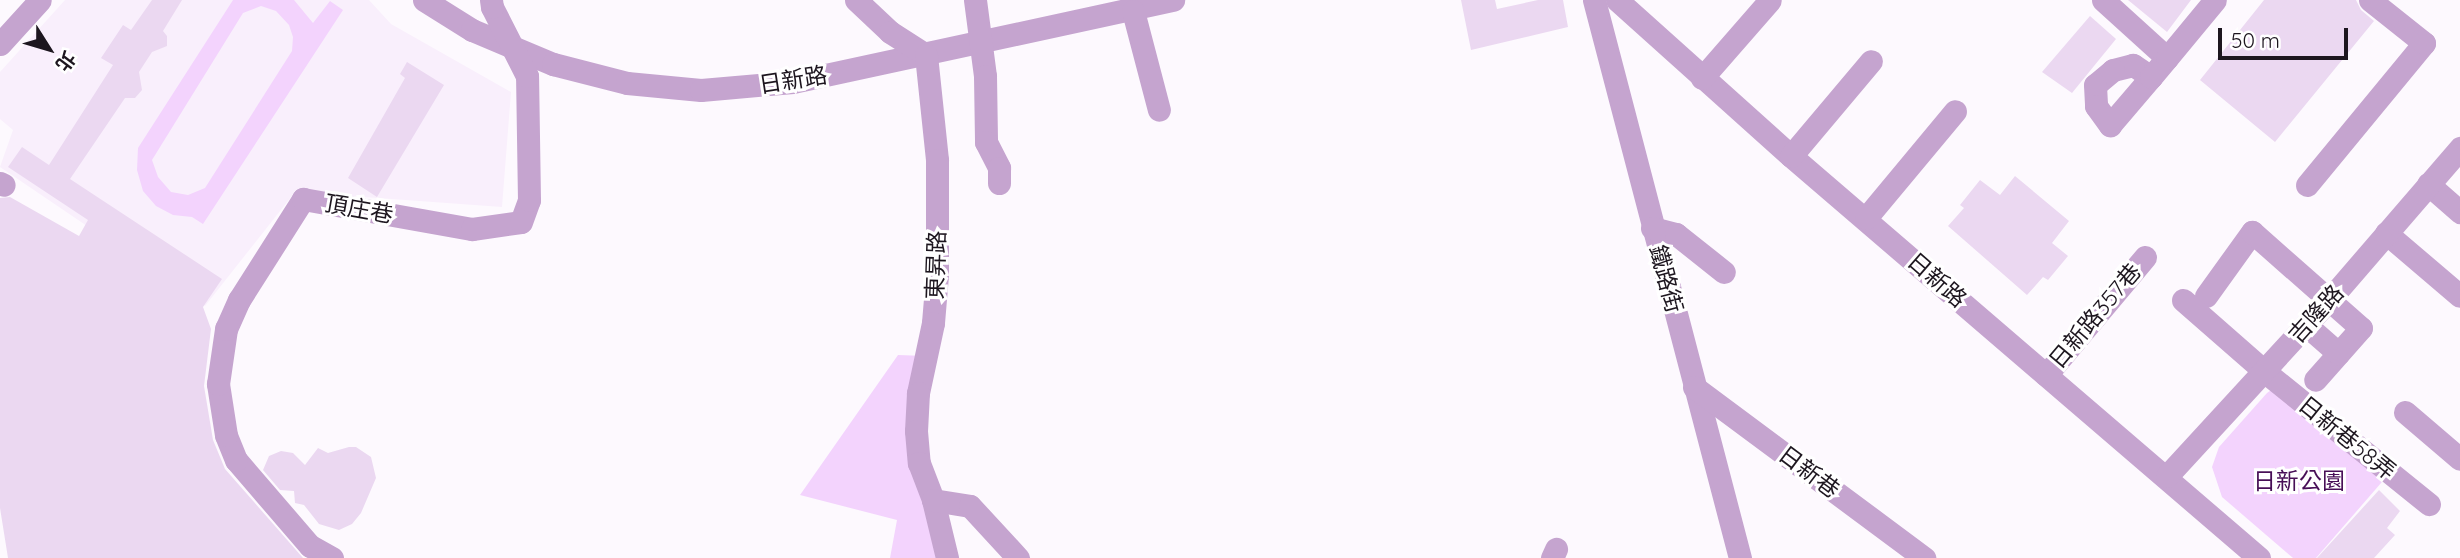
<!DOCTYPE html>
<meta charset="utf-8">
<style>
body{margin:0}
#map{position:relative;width:2460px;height:558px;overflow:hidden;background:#fdf9fe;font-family:Quicksand,"Noto Sans TC",sans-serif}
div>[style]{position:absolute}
.built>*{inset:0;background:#f9effc}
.green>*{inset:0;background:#f3d3fd}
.building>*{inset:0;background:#ebd8f1}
.minor>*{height:23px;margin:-11.5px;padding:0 11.5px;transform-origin:11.5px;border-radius:11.5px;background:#c5a4cf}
span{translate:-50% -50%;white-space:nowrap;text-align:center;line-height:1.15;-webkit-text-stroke:6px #fff;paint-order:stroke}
.street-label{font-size:23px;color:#1d161f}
.park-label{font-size:23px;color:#480f57}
.north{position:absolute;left:14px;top:14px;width:70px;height:70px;-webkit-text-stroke:5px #fff;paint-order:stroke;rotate:127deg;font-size:19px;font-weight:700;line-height:28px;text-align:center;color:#1d161f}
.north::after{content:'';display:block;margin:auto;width:24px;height:32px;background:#1d161f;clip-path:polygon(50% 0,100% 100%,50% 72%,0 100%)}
.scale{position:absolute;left:2218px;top:28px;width:130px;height:32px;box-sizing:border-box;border:4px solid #1d161f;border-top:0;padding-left:9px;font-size:21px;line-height:24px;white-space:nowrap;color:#1d161f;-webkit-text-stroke:5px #fff;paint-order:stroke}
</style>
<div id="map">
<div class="built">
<i style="clip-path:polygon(65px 0,369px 0,391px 24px,511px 92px,502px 207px,295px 192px,205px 306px,0 167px,13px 130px,0 119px,0 72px)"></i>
</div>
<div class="green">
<i style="clip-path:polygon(evenodd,233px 0,294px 0,313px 23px,330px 1px,343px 10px,203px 224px,192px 217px,173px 215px,156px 206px,143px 191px,137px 170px,138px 148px,233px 0,261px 6px,276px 11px,289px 25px,293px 37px,292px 51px,205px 188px,188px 195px,171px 192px,158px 177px,152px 160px,243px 13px,261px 6px)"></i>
<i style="clip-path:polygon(898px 355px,926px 356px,917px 430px,945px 558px,890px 558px,897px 520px,800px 495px)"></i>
<i style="clip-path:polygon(2281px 383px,2388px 475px,2316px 558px,2293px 558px,2222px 497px,2212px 467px,2219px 447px,2267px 393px)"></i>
</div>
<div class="building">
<i style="clip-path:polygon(152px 0,182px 0,163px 31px,167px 36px,167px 46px,152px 52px,139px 72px,142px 90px,135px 98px,125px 98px,70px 179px,222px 279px,203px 307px,211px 329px,204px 386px,213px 440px,225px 469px,303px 558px,8px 558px,0 508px,0 198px,10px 197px,79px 236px,88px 220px,8px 167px,22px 147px,49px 165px,113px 65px,101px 58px,123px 25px,131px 30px)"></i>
<i style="clip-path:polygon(1461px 0,1495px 0,1497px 9px,1538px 0,1563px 0,1568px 27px,1471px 50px)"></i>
<i style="clip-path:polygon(2128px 0,2191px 0,2167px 32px)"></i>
<i style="clip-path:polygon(2264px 0,2356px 0,2361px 10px,2374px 21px,2275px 142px,2200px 80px)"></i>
<i style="clip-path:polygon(2090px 16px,2116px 39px,2072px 93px,2042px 72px)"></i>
<i style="clip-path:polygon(407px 62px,444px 85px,377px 197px,348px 178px,405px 78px,400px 74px)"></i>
<i style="clip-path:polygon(2015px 176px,2069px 221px,2052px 243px,2068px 256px,2048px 280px,2043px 277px,2027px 295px,1948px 226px,1964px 208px,1960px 205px,1980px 180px,2000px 195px)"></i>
<i style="clip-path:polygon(349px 447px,356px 447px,371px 457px,376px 478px,361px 513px,352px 524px,339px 530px,319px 524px,304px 505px,295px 503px,294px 491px,280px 490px,263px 470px,269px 456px,281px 451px,293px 453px,305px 465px,318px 448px,328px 453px)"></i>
<i style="clip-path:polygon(2379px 490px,2400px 511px,2387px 528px,2395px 535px,2374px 558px,2317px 558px)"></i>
</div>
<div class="minor">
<i style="left:424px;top:0;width:57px;rotate:32deg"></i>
<i style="left:472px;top:30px;width:88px;rotate:22.8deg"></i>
<i style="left:553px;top:64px;width:76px;rotate:14.4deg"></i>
<i style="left:627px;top:83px;width:74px;rotate:5.4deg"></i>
<i style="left:701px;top:90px;width:92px;rotate:-5deg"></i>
<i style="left:793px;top:82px;width:389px;rotate:-12.2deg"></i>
<i style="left:856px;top:0;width:47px;rotate:43.3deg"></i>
<i style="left:890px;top:32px;width:43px;rotate:32.6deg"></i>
<i style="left:975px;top:0;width:77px;rotate:82.5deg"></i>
<i style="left:985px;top:76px;width:66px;rotate:89.1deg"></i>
<i style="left:986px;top:142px;width:29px;rotate:63deg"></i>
<i style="left:999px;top:168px;width:15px;rotate:90deg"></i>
<i style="left:1594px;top:0;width:577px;rotate:75.34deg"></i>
<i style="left:1617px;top:0;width:234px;rotate:41.9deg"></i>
<i style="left:1791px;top:156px;width:617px;rotate:40.66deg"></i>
<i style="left:2103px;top:0;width:86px;rotate:42.2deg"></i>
<i style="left:1133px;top:11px;width:102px;rotate:75.3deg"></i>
<i style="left:0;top:44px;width:59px;rotate:-47.7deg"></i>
<i style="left:926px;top:55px;width:106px;rotate:84deg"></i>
<i style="left:937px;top:160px;width:115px;rotate:90deg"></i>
<i style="left:937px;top:275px;width:48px;rotate:94.8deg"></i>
<i style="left:933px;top:323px;width:72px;rotate:102.1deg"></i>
<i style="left:918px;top:393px;width:38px;rotate:93deg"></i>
<i style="left:916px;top:431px;width:32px;rotate:85deg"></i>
<i style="left:919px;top:463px;width:40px;rotate:69deg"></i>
<i style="left:933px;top:500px;width:60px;rotate:76.4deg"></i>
<i style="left:2151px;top:77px;width:22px;rotate:-146deg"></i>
<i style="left:2133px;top:65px;width:21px;rotate:166deg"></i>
<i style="left:2113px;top:70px;width:23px;rotate:140deg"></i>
<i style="left:2095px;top:85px;width:21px;rotate:87deg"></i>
<i style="left:2096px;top:106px;width:24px;rotate:54deg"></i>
<i style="left:2110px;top:125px;width:63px;rotate:-49.5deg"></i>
<i style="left:2151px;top:77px;width:25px;rotate:-50deg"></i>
<i style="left:2167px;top:58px;width:75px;rotate:-50.4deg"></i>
<i style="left:1702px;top:78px;width:103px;rotate:-48.9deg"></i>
<i style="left:1791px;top:156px;width:124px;rotate:-49.9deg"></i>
<i style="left:0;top:183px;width:4px;rotate:27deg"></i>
<i style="left:2428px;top:184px;width:43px;rotate:41.2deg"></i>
<i style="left:2307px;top:185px;width:184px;rotate:-50.5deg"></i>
<i style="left:2424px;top:43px;width:69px;rotate:-141.5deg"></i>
<i style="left:1866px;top:218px;width:139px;rotate:-50.2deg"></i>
<i style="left:1652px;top:228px;width:25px;rotate:14deg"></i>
<i style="left:1676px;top:234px;width:61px;rotate:38.4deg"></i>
<i style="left:2386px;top:233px;width:97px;rotate:40.4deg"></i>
<i style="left:2206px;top:296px;width:79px;rotate:-54.3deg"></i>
<i style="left:2252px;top:232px;width:145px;rotate:41.4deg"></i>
<i style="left:2361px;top:328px;width:69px;rotate:131.5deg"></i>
<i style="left:2183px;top:300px;width:108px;rotate:41.2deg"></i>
<i style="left:2264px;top:371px;width:212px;rotate:38.9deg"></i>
<i style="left:2306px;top:325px;width:43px;rotate:41.2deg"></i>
<i style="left:2046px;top:375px;width:154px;rotate:-50deg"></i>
<i style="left:1694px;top:387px;width:287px;rotate:36.6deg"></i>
<i style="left:2405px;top:412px;width:72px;rotate:40.5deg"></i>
<i style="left:2167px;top:476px;width:239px;rotate:-47.4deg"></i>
<i style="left:2329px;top:300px;width:201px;rotate:-49.2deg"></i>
<i style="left:933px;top:500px;width:37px;rotate:9deg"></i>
<i style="left:970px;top:506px;width:71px;rotate:47.3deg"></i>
<i style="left:332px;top:558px;width:25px;rotate:-151deg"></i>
<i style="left:310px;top:546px;width:113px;rotate:-130.7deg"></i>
<i style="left:236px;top:460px;width:27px;rotate:-112deg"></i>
<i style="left:226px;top:435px;width:52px;rotate:-98.9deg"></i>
<i style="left:218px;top:384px;width:56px;rotate:-81.7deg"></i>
<i style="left:226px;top:329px;width:32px;rotate:-66deg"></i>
<i style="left:239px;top:300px;width:120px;rotate:-57.6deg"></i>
<i style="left:303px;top:199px;width:172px;rotate:10.1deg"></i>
<i style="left:472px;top:229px;width:49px;rotate:-8.1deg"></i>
<i style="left:521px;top:222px;width:23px;rotate:-70deg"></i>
<i style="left:529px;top:200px;width:124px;rotate:-90.9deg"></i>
<i style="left:527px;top:76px;width:77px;rotate:-116.9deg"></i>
<i style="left:492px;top:7px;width:7px;rotate:-98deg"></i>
<i style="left:1552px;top:558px;width:10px;rotate:-66deg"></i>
</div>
<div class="street-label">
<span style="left:793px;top:80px;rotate:-9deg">日新路</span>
<span style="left:359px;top:209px;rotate:10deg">頂庄巷</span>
<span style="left:936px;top:265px;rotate:-88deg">東昇路</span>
<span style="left:1666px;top:279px;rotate:75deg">鐵路街</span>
<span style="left:1937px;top:280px;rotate:41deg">日新路</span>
<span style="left:2316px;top:314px;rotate:-48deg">吉隆路</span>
<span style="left:2095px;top:316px;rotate:-50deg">日新路357巷</span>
<span style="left:2347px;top:438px;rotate:39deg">日新巷58弄</span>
<span style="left:1809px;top:472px;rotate:37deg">日新巷</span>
</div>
<div class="park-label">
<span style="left:2299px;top:481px">日新公園</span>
</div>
<div class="north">北</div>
<div class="scale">50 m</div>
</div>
